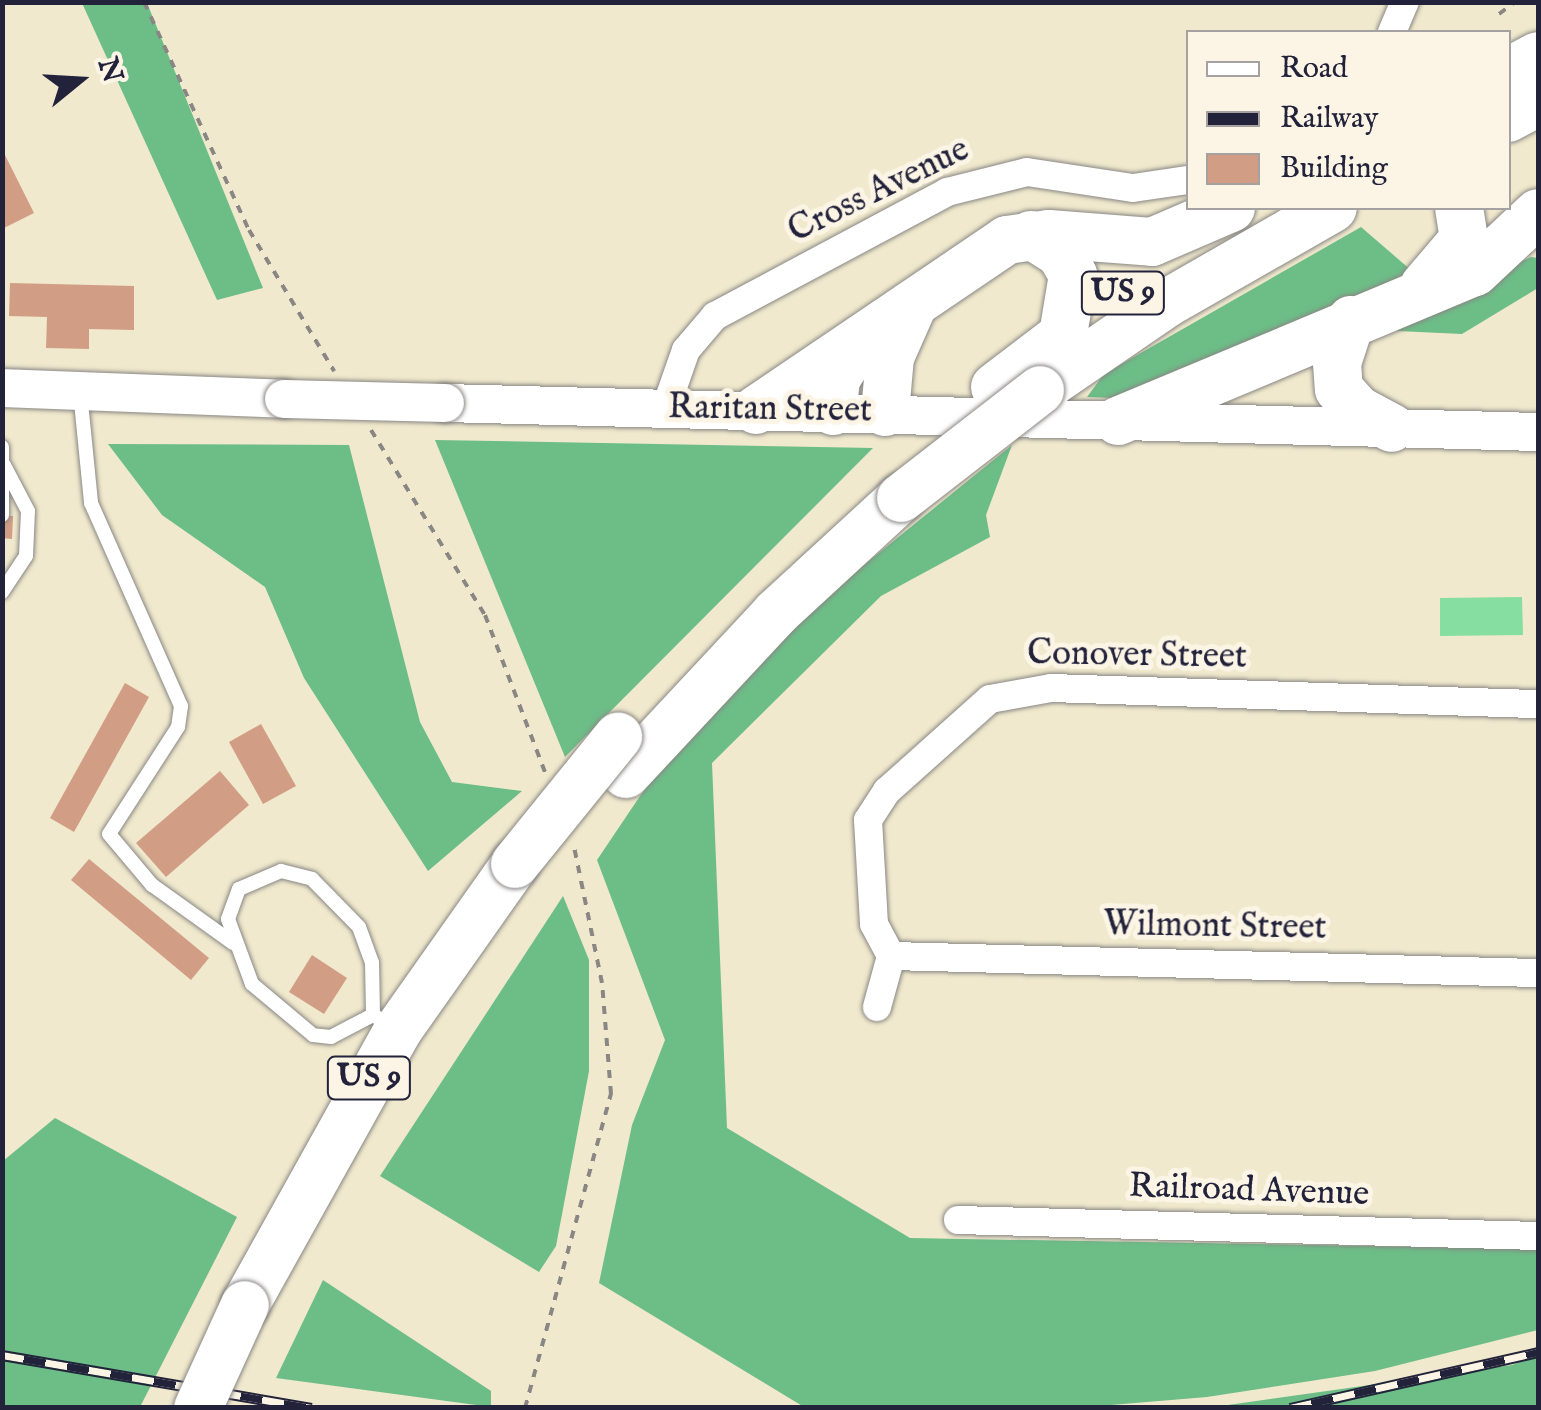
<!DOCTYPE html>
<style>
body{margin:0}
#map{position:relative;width:1541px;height:1410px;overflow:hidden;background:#f0e9cd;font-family:"IM FELL English",serif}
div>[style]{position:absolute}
.green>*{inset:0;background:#87dea1}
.forest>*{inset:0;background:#6dbd87}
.building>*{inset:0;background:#d19e85}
.path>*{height:4px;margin-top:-2px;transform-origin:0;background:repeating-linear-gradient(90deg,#898684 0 8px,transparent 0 16px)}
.roads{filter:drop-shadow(0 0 2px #898684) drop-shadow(0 0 2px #898684)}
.lane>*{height:14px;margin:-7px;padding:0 7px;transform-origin:7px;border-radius:7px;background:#fff}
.street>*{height:28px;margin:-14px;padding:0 14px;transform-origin:14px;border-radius:14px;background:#fff}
.secondary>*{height:38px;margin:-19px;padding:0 19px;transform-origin:19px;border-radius:19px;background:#fff}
.highway>*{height:48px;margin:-24px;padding:0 24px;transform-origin:24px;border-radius:24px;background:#fff}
.rail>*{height:11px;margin-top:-5.5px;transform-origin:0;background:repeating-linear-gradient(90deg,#fcf5e5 0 22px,#22223b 0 44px);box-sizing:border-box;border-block:2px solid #22223b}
.bridges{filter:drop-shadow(0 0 2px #898684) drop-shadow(0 0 2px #898684)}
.secondary-bridge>*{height:38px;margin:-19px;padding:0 19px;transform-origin:19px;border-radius:19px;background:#fff}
.highway-bridge>*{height:48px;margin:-24px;padding:0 24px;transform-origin:24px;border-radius:24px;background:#fff}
span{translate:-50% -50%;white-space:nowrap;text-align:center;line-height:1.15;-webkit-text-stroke:10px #fcf5e5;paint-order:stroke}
.shield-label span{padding:2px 8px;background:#fcf5e5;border:2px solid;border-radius:8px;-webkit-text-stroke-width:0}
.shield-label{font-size:32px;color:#22223b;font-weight:700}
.street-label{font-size:35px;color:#22223b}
.frame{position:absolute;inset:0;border:5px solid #22223b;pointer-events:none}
.legend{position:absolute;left:1186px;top:30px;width:325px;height:180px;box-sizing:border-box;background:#fcf5e5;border:2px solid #a5a1a1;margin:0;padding:12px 18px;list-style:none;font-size:30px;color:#22223b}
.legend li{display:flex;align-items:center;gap:20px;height:50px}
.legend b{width:50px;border:2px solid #a5a1a1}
.north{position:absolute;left:30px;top:30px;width:100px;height:100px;-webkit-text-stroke:8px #fcf5e5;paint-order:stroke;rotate:72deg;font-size:28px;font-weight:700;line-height:40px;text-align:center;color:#22223b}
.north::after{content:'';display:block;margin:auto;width:35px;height:45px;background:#22223b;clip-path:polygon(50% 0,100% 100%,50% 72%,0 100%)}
</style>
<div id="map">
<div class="green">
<i style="clip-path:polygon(1522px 597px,1523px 635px,1440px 636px,1440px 598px)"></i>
</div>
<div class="forest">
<i style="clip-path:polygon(82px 3px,147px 3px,263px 288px,217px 300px)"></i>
<i style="clip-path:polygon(1361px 227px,1412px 271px,1137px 399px,1087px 397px,1104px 374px)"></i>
<i style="clip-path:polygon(1531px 257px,1538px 258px,1538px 288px,1462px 334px,1376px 330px)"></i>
<i style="clip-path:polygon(435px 440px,873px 448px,565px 757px)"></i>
<i style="clip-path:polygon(108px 444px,349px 445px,420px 722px,452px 782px,522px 791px,428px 871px,304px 678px,265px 587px,162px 515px)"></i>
<i style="clip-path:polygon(1012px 445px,986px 515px,990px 537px,881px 596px,712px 763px,727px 1128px,910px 1238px,1538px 1249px,1538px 1330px,1375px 1371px,1207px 1397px,1075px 1408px,804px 1407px,599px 1283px,632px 1125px,665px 1040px,597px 860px,673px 747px,843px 582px)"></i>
<i style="clip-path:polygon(563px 896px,589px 960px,589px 1071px,556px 1246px,539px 1272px,380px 1176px)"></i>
<i style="clip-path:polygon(55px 1118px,237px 1217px,140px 1407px,3px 1407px,3px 1161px)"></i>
<i style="clip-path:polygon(323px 1280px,491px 1391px,491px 1407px,276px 1378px)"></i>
<i style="clip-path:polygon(1538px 1355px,1538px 1407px,1214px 1407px,1512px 1365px)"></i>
</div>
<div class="building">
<i style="clip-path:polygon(2px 149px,34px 213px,2px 229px)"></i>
<i style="clip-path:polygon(10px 283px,134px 286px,134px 330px,89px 329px,89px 349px,46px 348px,47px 317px,9px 316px)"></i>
<i style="clip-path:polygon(2px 515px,13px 516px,12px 539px,2px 538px)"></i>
<i style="clip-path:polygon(125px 683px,149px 697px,74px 832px,50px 818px)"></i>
<i style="clip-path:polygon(261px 724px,296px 786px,263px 804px,229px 742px)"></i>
<i style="clip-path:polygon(220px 771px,249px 805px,166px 877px,136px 843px)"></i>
<i style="clip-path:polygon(89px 859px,209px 958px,191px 980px,71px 880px)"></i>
<i style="clip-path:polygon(312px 955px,347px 978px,324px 1014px,289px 992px)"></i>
</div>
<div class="path">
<i style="left:144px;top:2px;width:251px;rotate:65.3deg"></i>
<i style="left:249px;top:230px;width:165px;rotate:58.9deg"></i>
<i style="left:1499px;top:14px;width:20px;rotate:-37deg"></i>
<i style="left:371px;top:430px;width:217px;rotate:58.4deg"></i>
<i style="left:485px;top:615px;width:168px;rotate:69.1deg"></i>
<i style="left:525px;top:1408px;width:326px;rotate:-74.7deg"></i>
<i style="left:611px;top:1094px;width:111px;rotate:-94.6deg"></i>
<i style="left:602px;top:983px;width:140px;rotate:-101.6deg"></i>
</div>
<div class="roads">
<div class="lane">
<i style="left:80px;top:392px;width:112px;rotate:84.3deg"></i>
<i style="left:91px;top:503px;width:222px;rotate:66.1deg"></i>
<i style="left:181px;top:706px;width:21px;rotate:98deg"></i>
<i style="left:178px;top:727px;width:127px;rotate:122.8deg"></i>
<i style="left:109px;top:834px;width:67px;rotate:49.9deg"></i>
<i style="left:152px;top:885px;width:100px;rotate:35.6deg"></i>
<i style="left:2px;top:447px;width:68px;rotate:90deg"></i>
<i style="left:2px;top:592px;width:43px;rotate:-56.3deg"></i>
<i style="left:26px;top:556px;width:45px;rotate:-87.5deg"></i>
<i style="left:28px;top:511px;width:52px;rotate:-117.6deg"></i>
<i style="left:373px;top:1015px;width:47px;rotate:152.4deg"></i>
<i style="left:331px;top:1037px;width:18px;rotate:-174deg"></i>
<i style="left:313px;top:1035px;width:80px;rotate:-140.1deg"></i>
<i style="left:252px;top:984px;width:69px;rotate:-110.3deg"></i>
<i style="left:228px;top:919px;width:32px;rotate:-70deg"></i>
<i style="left:239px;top:889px;width:46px;rotate:-23.2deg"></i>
<i style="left:281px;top:871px;width:32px;rotate:14deg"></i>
<i style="left:312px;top:879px;width:67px;rotate:45.6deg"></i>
<i style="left:359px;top:927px;width:37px;rotate:70deg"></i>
<i style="left:372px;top:962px;width:53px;rotate:88.9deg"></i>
<i style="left:373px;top:1015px;width:23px;rotate:31deg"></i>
</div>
<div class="street">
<i style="left:1392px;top:32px;width:33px;rotate:-67deg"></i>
<i style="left:666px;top:407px;width:60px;rotate:-70.7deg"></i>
<i style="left:686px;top:350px;width:45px;rotate:-49.5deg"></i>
<i style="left:715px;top:316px;width:263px;rotate:-28.1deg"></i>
<i style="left:947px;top:192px;width:82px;rotate:-14deg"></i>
<i style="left:1027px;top:172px;width:107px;rotate:8.6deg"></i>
<i style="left:1133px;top:188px;width:56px;rotate:-8.3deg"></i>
<i style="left:891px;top:956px;width:36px;rotate:-118deg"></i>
<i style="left:874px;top:924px;width:104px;rotate:-93.3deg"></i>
<i style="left:868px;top:820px;width:35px;rotate:-57deg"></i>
<i style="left:887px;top:791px;width:138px;rotate:-41.8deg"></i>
<i style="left:990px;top:699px;width:62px;rotate:-10.2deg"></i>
<i style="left:1051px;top:688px;width:487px;rotate:1.9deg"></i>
<i style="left:891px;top:956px;width:647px;rotate:1.51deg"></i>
<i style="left:877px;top:1007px;width:53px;rotate:-74.6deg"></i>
<i style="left:958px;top:1220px;width:580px;rotate:1.58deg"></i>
</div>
<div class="secondary">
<i style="left:2px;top:388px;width:282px;rotate:2.2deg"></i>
<i style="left:445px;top:403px;width:1093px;rotate:1.52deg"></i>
</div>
<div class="highway">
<i style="left:1508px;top:72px;width:34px;rotate:-28deg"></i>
<i style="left:1508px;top:118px;width:34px;rotate:-28deg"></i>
<i style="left:1031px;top:235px;width:34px;rotate:32deg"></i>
<i style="left:1060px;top:253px;width:26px;rotate:59deg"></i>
<i style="left:1073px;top:275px;width:61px;rotate:99.5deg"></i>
<i style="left:1424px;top:286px;width:62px;rotate:-49.6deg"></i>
<i style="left:1464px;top:239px;width:31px;rotate:-99deg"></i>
<i style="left:1351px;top:320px;width:45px;rotate:108deg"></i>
<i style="left:1337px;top:363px;width:26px;rotate:86deg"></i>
<i style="left:1339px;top:389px;width:28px;rotate:48deg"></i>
<i style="left:1358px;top:410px;width:38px;rotate:28deg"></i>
<i style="left:995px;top:387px;width:84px;rotate:-37.3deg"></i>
<i style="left:1040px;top:390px;width:154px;rotate:-34.4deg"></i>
<i style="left:1167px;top:303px;width:191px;rotate:-29.8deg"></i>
<i style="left:756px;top:410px;width:303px;rotate:-34.1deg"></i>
<i style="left:1007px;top:240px;width:42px;rotate:-8.1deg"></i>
<i style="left:1049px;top:234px;width:103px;rotate:4.4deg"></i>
<i style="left:1152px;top:242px;width:86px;rotate:-23.3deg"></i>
<i style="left:833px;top:411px;width:32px;rotate:-85deg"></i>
<i style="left:836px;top:379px;width:44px;rotate:-58.1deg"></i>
<i style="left:885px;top:412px;width:55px;rotate:-84.8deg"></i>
<i style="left:890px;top:357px;width:57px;rotate:-66.1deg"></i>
<i style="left:1118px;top:421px;width:387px;rotate:-22.7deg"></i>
<i style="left:1475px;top:272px;width:86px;rotate:-43.1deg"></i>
<i style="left:626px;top:774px;width:220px;rotate:-47deg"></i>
<i style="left:776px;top:613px;width:170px;rotate:-42.6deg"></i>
<i style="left:245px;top:1305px;width:315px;rotate:-60.9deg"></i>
<i style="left:398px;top:1030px;width:203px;rotate:-54.8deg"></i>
</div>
</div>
<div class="rail">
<i style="left:2px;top:1355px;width:314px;rotate:9.7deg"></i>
<i style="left:1290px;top:1408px;width:254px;rotate:-12.7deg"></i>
</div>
<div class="bridges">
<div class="secondary-bridge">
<i style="left:284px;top:399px;width:161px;rotate:1.4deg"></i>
</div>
<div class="highway-bridge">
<i style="left:901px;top:498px;width:176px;rotate:-37.8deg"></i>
<i style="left:515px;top:864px;width:164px;rotate:-51deg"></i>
<i style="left:198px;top:1408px;width:113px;rotate:-65.5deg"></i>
</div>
</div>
<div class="shield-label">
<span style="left:1123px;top:293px">US 9</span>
<span style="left:369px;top:1078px">US 9</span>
</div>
<div class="street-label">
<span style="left:879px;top:191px;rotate:-26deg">Cross Avenue</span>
<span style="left:770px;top:410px;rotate:1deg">Raritan Street</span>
<span style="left:1137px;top:656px;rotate:1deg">Conover Street</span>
<span style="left:1215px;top:927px;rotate:1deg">Wilmont Street</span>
<span style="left:1249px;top:1191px;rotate:2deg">Railroad Avenue</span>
</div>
<div class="frame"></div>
<ul class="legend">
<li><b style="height:12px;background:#fff"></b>Road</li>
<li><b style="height:12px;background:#22223b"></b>Railway</li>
<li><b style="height:28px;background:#d19e85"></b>Building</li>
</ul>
<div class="north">N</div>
</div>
